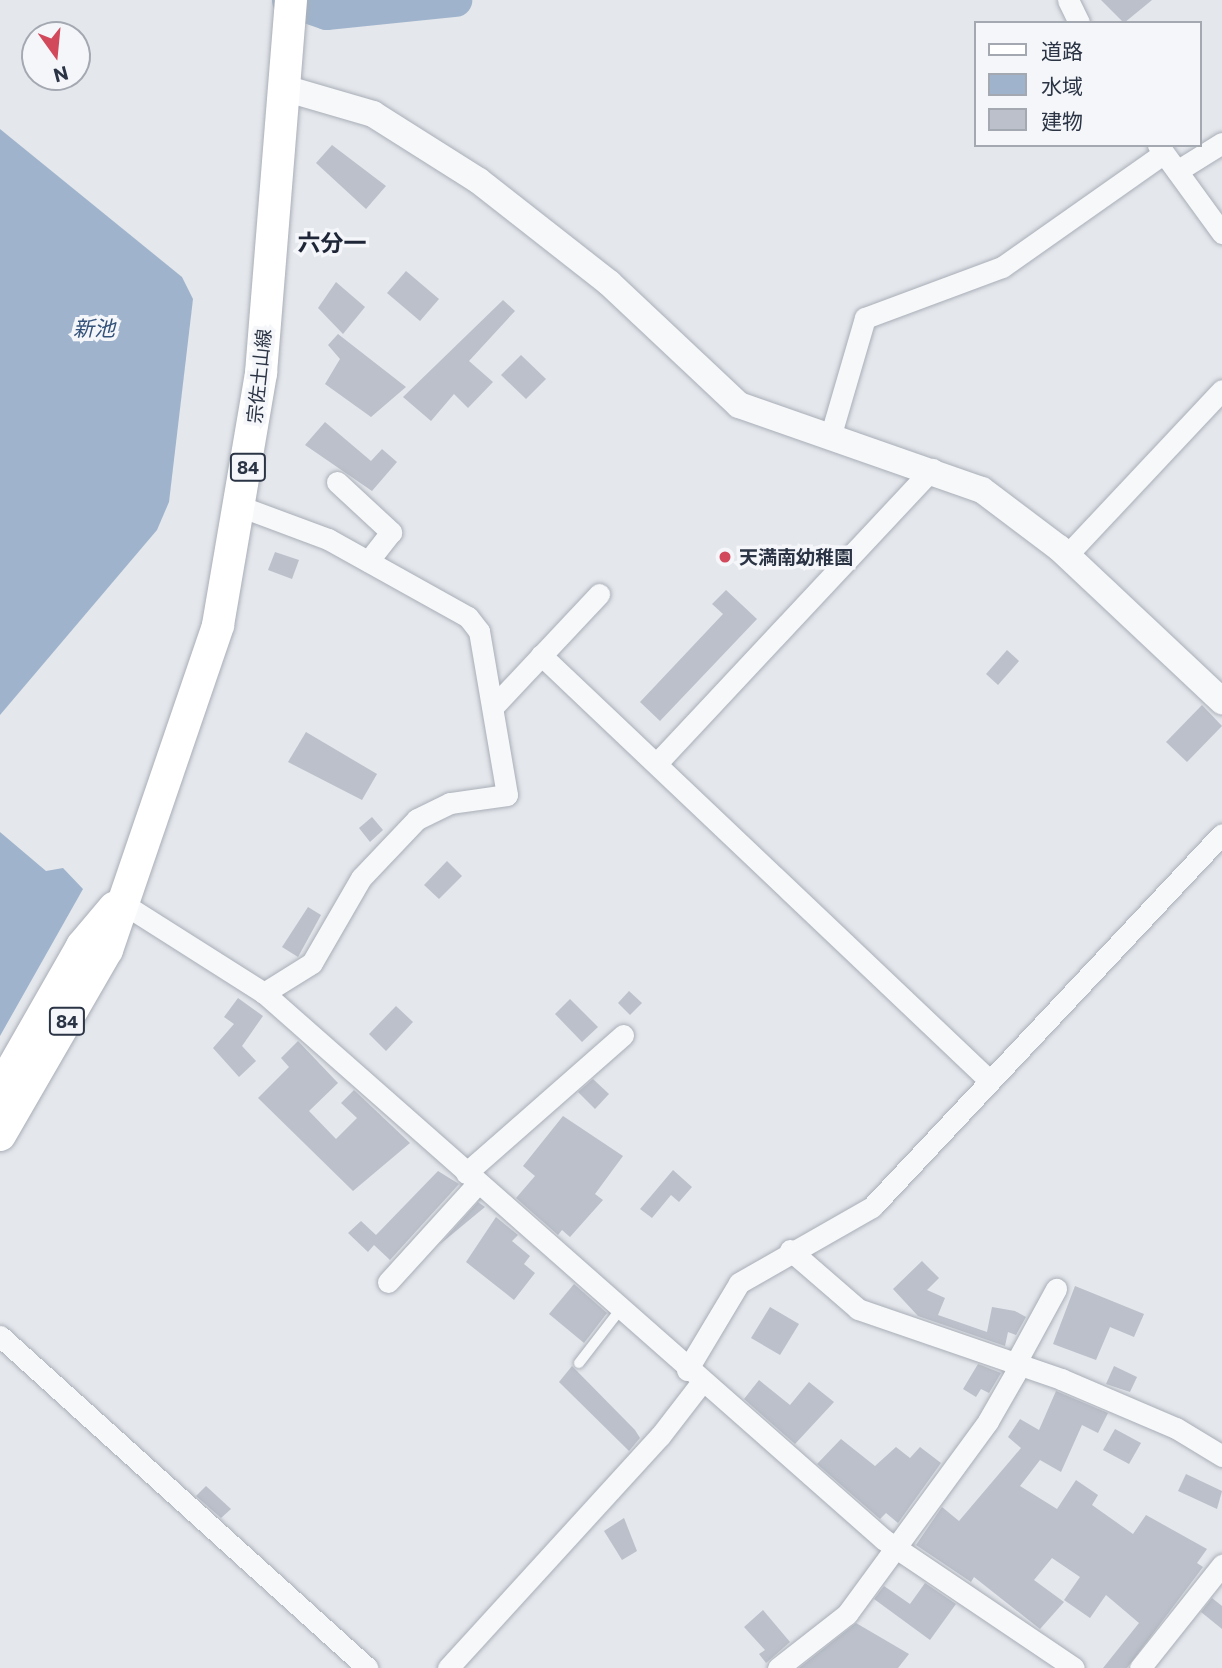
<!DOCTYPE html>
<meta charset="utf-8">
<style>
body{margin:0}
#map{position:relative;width:1222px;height:1668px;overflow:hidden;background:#e4e7ec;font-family:Commissioner,"Noto Sans JP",sans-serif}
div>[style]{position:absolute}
.water>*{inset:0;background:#9fb4cc}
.river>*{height:33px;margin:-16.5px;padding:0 16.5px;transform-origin:16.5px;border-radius:16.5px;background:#9fb4cc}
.building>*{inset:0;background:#bbc0ca}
.roads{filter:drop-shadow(0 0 2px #a9aeb7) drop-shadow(0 0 2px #a9aeb7)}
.service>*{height:10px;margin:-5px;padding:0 5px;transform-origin:5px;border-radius:5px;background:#f7f8fa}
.minor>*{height:21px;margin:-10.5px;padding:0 10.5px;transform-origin:10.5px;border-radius:10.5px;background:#f7f8fa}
.tertiary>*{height:26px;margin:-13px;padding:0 13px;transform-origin:13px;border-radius:13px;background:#f7f8fa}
.primary>*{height:32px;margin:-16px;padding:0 16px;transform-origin:16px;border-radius:16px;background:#fff}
.dots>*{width:19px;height:19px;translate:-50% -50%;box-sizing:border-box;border:4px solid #f4f6f9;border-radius:50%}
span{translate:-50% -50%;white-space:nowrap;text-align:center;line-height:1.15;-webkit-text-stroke:7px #f4f6f9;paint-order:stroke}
.shield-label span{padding:2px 5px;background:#f4f6f9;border:2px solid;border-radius:5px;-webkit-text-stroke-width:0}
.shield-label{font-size:18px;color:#2b3445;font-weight:700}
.street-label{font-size:19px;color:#2b3445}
.poi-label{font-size:19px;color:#2b3445;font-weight:700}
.left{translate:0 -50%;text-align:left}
.water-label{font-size:21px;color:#34527a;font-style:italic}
.quarter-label{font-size:23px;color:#1d2536;font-weight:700}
.legend{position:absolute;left:974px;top:21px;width:228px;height:126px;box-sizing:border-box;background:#f4f6f9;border:2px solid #a4a8b1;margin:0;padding:9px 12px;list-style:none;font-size:21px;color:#2b3445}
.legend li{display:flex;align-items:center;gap:14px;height:35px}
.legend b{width:35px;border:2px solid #a4a8b1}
.north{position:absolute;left:21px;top:21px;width:70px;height:70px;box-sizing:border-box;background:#f4f6f9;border:2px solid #a4a8b1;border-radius:50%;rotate:165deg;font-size:19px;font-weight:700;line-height:28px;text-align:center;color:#2b3445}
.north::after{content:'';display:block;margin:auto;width:24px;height:32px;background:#d1495b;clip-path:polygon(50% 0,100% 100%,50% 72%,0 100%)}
</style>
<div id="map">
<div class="water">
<i style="clip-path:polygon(0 129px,182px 277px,193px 299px,169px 502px,157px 530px,0 715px)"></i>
<i style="clip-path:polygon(0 832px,46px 871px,63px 868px,83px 889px,0 1036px)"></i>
</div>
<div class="river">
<i style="left:288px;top:0;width:40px;rotate:18.9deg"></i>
<i style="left:326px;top:13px;width:130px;rotate:-5.8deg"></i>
</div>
<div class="building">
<i style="clip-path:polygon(1101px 0,1152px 0,1124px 23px)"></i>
<i style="clip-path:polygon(332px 145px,386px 186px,366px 209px,316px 163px)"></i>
<i style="clip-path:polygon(406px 271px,439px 299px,420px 321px,387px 293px)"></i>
<i style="clip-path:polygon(336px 282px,365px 307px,343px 334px,318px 308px)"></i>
<i style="clip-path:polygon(503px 300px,515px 311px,469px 361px,493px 382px,468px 408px,454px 394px,431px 421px,403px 397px)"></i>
<i style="clip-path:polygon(338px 334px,406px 387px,371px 417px,325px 384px,340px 359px,328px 345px)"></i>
<i style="clip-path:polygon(521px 355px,546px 379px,526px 399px,501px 375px)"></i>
<i style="clip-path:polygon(325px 422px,371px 461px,382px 449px,397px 462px,372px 491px,305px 445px)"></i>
<i style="clip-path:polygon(275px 552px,299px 560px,292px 579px,268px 570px)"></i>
<i style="clip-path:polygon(726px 590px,757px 619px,660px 721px,640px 702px,723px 614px,712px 604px)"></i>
<i style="clip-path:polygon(1007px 650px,1019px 661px,998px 685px,986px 674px)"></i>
<i style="clip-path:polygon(1202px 705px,1222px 726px,1187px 762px,1166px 742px)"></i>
<i style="clip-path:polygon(306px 732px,377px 774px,362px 800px,288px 762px)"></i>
<i style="clip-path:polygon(372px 817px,383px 830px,370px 842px,359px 828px)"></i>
<i style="clip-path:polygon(447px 861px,462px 876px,439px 899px,424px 885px)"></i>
<i style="clip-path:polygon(308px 907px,321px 915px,298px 957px,282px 947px)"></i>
<i style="clip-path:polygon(629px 991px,642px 1003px,630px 1015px,618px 1003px)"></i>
<i style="clip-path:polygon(238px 998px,263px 1016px,242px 1046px,256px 1061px,239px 1077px,213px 1048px,234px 1024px,224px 1017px)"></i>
<i style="clip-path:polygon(570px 999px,598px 1027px,582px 1042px,555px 1014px)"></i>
<i style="clip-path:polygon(396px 1006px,413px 1022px,386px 1051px,369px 1034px)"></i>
<i style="clip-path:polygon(298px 1041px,338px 1083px,309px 1111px,336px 1139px,357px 1118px,341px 1103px,354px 1090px,410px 1143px,353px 1191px,258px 1098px,289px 1067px,281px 1058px)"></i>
<i style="clip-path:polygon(593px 1079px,609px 1094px,595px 1109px,578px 1092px)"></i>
<i style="clip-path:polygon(563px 1116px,623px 1156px,595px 1194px,603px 1200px,570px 1237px,562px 1230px,558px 1235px,516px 1198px,535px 1176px,523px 1166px)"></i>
<i style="clip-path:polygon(673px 1170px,692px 1187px,679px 1202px,671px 1195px,652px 1218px,640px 1209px)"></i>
<i style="clip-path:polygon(438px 1171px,459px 1184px,390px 1260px,374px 1245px,368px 1252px,348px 1233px,361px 1221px,376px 1235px)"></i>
<i style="clip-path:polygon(478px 1202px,485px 1207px,439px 1245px)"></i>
<i style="clip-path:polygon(496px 1217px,518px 1235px,512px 1241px,530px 1256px,524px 1264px,535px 1273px,514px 1300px,466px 1262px)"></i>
<i style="clip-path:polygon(922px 1261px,939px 1278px,927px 1290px,945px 1298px,938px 1315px,987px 1332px,992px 1307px,1015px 1311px,1026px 1317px,1016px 1335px,1008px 1332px,1005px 1346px,918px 1316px,893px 1289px)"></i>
<i style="clip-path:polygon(574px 1284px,607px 1313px,584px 1343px,549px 1314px)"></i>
<i style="clip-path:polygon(1075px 1286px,1144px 1314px,1134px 1337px,1110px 1327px,1096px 1360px,1053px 1344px)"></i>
<i style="clip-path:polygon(770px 1307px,799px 1324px,780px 1355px,751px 1338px)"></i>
<i style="clip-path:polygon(978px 1364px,1001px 1373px,989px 1393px,981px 1389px,976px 1397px,963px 1389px)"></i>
<i style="clip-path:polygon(572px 1366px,635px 1430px,640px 1438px,629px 1451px,559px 1382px)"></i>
<i style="clip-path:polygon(1114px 1366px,1137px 1377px,1130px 1392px,1106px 1384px)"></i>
<i style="clip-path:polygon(759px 1380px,790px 1405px,809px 1382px,834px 1402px,795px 1444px,744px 1399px)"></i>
<i style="clip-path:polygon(1056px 1391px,1108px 1413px,1098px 1433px,1082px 1425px,1061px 1472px,1040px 1460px,1020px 1486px,1057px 1509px,1076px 1480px,1098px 1495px,1092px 1505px,1133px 1534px,1146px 1515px,1207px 1549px,1197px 1563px,1203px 1567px,1127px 1668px,1103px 1668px,1139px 1623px,1106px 1595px,1090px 1618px,1064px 1600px,1080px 1577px,1052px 1558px,1034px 1580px,1064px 1602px,1040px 1629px,974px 1577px,971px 1582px,916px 1545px,942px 1507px,959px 1521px,1021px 1448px,1008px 1437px,1020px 1419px,1039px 1430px)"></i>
<i style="clip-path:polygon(1115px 1429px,1141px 1443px,1129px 1464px,1103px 1450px)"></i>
<i style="clip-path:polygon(841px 1439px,875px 1466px,896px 1447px,910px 1458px,920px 1447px,941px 1463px,898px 1523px,886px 1513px,880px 1519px,817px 1464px)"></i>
<i style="clip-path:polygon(1186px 1474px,1222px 1491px,1217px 1509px,1178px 1491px)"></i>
<i style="clip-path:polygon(206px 1486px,231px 1509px,221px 1518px,196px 1496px)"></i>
<i style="clip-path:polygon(624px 1518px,637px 1551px,622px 1560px,604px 1531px)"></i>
<i style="clip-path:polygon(925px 1583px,956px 1604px,930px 1640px,874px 1599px,884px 1586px,910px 1604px)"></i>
<i style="clip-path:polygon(1212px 1598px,1222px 1606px,1222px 1629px,1201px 1612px)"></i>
<i style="clip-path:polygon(763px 1610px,790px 1642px,766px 1663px,759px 1654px,765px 1650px,744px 1627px)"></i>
<i style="clip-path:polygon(856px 1623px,909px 1654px,898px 1668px,799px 1668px)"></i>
</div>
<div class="roads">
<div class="service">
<i style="left:579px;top:1363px;width:67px;rotate:-52.3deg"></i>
</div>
<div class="minor">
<i style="left:1068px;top:0;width:25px;rotate:64deg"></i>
<i style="left:1158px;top:145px;width:109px;rotate:54deg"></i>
<i style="left:1177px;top:171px;width:53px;rotate:-31.9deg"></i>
<i style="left:831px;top:434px;width:121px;rotate:-73.7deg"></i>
<i style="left:865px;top:318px;width:146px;rotate:-20.4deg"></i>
<i style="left:1002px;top:267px;width:197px;rotate:-35.1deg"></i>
<i style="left:337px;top:482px;width:74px;rotate:42.8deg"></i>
<i style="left:391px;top:532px;width:37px;rotate:128deg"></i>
<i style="left:242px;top:507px;width:92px;rotate:20.4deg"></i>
<i style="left:328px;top:539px;width:160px;rotate:29.1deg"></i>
<i style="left:468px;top:617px;width:18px;rotate:52deg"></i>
<i style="left:479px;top:631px;width:166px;rotate:80.3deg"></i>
<i style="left:507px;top:795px;width:58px;rotate:172deg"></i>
<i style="left:450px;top:803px;width:37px;rotate:154deg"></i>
<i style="left:417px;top:819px;width:81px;rotate:133.5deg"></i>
<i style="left:361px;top:878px;width:98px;rotate:120deg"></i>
<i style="left:312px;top:963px;width:57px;rotate:148deg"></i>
<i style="left:1067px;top:555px;width:226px;rotate:-46.8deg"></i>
<i style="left:541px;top:655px;width:619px;rotate:43.49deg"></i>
<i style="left:493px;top:707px;width:155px;rotate:-46.8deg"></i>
<i style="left:657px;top:763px;width:403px;rotate:-46.9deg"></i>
<i style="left:119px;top:901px;width:172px;rotate:32.4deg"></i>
<i style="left:264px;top:993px;width:825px;rotate:41.41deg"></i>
<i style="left:883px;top:1539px;width:230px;rotate:34deg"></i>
<i style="left:466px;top:1173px;width:209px;rotate:-41.3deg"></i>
<i style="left:790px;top:1250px;width:90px;rotate:40.9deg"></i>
<i style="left:858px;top:1309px;width:215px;rotate:19deg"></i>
<i style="left:1061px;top:1379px;width:125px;rotate:23.1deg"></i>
<i style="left:1176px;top:1428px;width:54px;rotate:31.3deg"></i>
<i style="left:388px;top:1282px;width:134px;rotate:-47.7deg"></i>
<i style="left:0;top:1336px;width:495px;rotate:42.1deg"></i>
<i style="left:1014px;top:1366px;width:88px;rotate:-61.4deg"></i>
<i style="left:687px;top:1370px;width:101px;rotate:-59.1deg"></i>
<i style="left:739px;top:1283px;width:153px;rotate:-29.7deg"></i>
<i style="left:872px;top:1207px;width:511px;rotate:-46.82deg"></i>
<i style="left:448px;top:1668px;width:314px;rotate:-47.6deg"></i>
<i style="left:660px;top:1436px;width:67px;rotate:-52.3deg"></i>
<i style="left:778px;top:1668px;width:88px;rotate:-38deg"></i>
<i style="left:847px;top:1614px;width:239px;rotate:-53.8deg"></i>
<i style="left:988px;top:1421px;width:62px;rotate:-60.1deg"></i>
<i style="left:1140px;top:1668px;width:132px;rotate:-51.5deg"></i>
</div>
<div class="tertiary">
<i style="left:284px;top:88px;width:93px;rotate:16.3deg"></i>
<i style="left:373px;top:114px;width:125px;rotate:32.3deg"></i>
<i style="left:479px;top:181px;width:165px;rotate:38.1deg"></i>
<i style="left:609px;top:283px;width:178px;rotate:43.2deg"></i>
<i style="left:739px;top:405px;width:257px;rotate:19.3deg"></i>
<i style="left:982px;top:490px;width:96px;rotate:37deg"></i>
<i style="left:1059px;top:548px;width:224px;rotate:43.2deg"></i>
</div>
<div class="primary">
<i style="left:0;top:1090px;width:166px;rotate:-60.3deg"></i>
<i style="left:82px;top:946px;width:50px;rotate:-49.9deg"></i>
<i style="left:0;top:1135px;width:214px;rotate:-60deg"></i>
<i style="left:107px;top:950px;width:343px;rotate:-71.1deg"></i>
<i style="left:218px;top:625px;width:256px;rotate:-80.3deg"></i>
<i style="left:261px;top:373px;width:374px;rotate:-85.4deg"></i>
</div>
</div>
<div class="dots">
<i style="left:725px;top:557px;background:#d1495b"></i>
</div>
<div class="shield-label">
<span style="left:248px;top:467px">84</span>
<span style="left:67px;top:1021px">84</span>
</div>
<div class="street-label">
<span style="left:259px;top:376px;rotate:-84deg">宗佐土山線</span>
</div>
<div class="poi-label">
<span class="left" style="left:739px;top:557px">天満南幼稚園</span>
</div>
<div class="water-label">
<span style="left:94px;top:328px">新池</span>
</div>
<div class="quarter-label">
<span style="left:332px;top:242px">六分一</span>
</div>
<ul class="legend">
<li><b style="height:9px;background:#fff"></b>道路</li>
<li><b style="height:19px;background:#9fb4cc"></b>水域</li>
<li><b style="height:19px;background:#bbc0ca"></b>建物</li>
</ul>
<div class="north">N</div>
</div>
